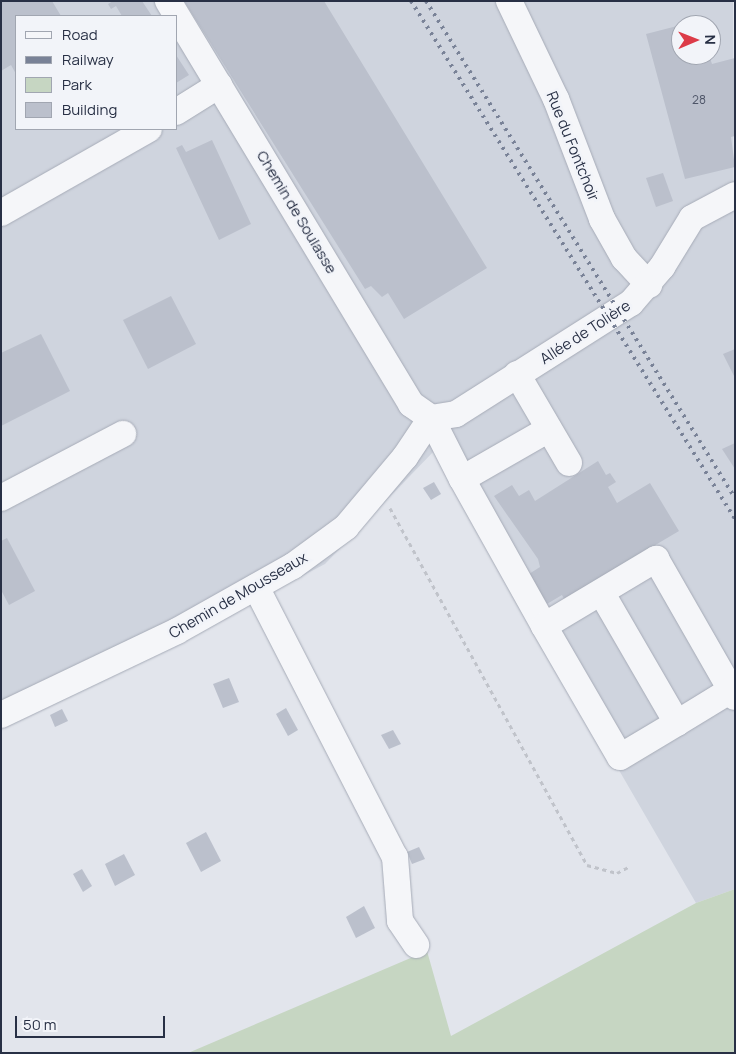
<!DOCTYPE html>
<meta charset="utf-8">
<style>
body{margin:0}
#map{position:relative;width:736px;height:1054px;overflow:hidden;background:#e2e5ec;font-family:Manrope,sans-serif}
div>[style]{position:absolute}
.built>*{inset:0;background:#cfd4de}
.green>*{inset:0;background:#c6d6c2}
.building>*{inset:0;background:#bbc0cc}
.path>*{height:3px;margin-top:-1.5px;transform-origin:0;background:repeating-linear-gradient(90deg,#c0c3ca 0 4px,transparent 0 8px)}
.roads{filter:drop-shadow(0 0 1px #a6abb7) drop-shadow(0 0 1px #a6abb7)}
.minor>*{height:26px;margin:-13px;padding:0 13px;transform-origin:13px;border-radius:13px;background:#f5f6f9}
.rail>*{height:4px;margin-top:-2px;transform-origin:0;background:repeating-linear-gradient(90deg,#798297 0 2.5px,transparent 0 7.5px)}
span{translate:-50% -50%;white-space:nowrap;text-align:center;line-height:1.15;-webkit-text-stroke:5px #f2f4f9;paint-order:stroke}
.number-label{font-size:12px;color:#4d5467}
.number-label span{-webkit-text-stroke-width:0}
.street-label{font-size:15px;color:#283045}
.frame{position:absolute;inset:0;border:2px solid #283045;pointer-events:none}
.legend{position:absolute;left:15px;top:15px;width:162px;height:115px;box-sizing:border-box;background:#f2f4f9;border:1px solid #a1a6b1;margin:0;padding:6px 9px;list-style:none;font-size:15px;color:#283045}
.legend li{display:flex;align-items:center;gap:10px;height:25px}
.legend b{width:25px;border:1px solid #a1a6b1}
.north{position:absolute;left:671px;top:15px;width:50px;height:50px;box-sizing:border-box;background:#f2f4f9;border:1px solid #a1a6b1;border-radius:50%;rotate:89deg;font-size:14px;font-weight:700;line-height:20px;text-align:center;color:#283045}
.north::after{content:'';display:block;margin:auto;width:18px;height:22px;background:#dc3b48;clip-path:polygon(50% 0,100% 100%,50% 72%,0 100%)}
.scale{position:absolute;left:15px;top:1016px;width:150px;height:22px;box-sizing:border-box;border:2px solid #283045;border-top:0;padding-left:6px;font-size:15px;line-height:18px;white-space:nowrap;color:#283045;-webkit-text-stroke:4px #f2f4f9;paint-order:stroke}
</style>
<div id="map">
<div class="built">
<i style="clip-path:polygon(evenodd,1px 1px,733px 1px,735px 889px,696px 903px,434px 451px,325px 564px,148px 657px,1px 725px,1px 1px,16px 16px,176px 16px,176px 129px,16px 129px,16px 16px,1px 1px,681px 25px,711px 25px,711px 55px,681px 55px,681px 25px)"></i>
</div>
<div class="green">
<i style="clip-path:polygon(735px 889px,735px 1053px,188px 1053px,427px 951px,451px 1036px,696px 903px)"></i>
</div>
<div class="building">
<i style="clip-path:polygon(1px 1px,52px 1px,61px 16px,16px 16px,16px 74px,11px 65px,1px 71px)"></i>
<i style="clip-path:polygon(113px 1px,142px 1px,152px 16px,122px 16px,116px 6px,111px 9px,108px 4px)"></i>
<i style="clip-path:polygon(184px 1px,324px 1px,487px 268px,404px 319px,388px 293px,382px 297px,371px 286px,365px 289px)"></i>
<i style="clip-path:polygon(681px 25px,681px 55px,709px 55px,712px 64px,735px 58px,735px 136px,731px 137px,735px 167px,685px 179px,646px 34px)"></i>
<i style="clip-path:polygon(176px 55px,189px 75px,176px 83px)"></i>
<i style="clip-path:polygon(212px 140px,251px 224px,219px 240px,176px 148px,182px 145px,186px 152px)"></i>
<i style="clip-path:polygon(663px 173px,673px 201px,656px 207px,646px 178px)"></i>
<i style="clip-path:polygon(171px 296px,196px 344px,148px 369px,123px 320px)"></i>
<i style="clip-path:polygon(41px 334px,70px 391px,1px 426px,1px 353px)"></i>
<i style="clip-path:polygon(735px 349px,735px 378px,723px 354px)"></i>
<i style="clip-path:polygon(735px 443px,735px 469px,722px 449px)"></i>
<i style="clip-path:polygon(598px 461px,606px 475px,610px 473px,616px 482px,608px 487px,617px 503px,650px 483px,679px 531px,564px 599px,562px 595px,547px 604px,529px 574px,540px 567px,538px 559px,494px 496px,512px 485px,519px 496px,529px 490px,535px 501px)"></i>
<i style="clip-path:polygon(434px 482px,441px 494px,431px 500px,423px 488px)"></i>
<i style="clip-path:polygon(7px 538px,35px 591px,9px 605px,1px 590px,1px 541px)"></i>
<i style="clip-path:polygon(229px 678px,239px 702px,223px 708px,213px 684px)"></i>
<i style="clip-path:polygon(286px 708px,298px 730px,288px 736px,276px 714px)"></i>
<i style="clip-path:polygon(62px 709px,68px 721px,55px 727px,50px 715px)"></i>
<i style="clip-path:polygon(393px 730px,401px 744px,389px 749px,381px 735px)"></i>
<i style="clip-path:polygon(206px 832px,221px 861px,201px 872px,186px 843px)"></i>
<i style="clip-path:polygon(419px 847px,425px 859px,412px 864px,407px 852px)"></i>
<i style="clip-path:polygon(124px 854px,135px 875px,115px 886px,105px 864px)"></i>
<i style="clip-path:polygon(82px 869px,92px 886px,83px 892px,73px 874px)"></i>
<i style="clip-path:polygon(364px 906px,375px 928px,356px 938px,346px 917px)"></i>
</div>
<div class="path">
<i style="left:390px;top:508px;width:408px;rotate:61.1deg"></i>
<i style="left:587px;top:865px;width:31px;rotate:15deg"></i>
<i style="left:617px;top:873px;width:15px;rotate:-28deg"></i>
</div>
<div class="roads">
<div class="minor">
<i style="left:168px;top:1px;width:471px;rotate:58.9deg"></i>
<i style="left:411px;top:404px;width:24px;rotate:35deg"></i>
<i style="left:431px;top:418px;width:68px;rotate:63.1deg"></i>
<i style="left:462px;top:479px;width:100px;rotate:-29.9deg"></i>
<i style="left:509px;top:1px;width:109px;rotate:64.4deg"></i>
<i style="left:556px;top:99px;width:129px;rotate:69deg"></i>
<i style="left:602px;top:219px;width:45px;rotate:60.6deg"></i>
<i style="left:624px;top:258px;width:37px;rotate:47deg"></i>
<i style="left:176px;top:112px;width:51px;rotate:-32.1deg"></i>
<i style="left:1px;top:213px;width:170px;rotate:-29.6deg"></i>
<i style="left:517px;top:374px;width:103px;rotate:59.7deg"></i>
<i style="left:431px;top:418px;width:25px;rotate:-9deg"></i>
<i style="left:456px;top:414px;width:207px;rotate:-32.4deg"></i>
<i style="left:631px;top:303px;width:48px;rotate:-49.3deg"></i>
<i style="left:662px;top:267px;width:57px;rotate:-58.5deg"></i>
<i style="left:692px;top:218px;width:49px;rotate:-28.1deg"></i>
<i style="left:462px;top:479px;width:168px;rotate:60.8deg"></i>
<i style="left:544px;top:626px;width:131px;rotate:-30.9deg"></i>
<i style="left:656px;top:559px;width:159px;rotate:60.2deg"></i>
<i style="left:1px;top:498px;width:138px;rotate:-27.7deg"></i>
<i style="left:256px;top:587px;width:304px;rotate:62.8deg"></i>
<i style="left:395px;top:857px;width:64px;rotate:85.5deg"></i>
<i style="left:400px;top:921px;width:29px;rotate:56deg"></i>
<i style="left:544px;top:626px;width:151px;rotate:59.9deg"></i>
<i style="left:620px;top:757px;width:66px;rotate:-30.8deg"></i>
<i style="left:677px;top:723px;width:151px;rotate:-120.1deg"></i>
<i style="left:1px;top:715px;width:195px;rotate:-25.5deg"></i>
<i style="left:177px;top:631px;width:133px;rotate:-29.3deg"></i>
<i style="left:293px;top:566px;width:66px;rotate:-36.3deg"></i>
<i style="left:346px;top:527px;width:92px;rotate:-49.9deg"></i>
<i style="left:405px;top:457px;width:47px;rotate:-56.3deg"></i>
<i style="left:677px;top:723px;width:63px;rotate:-31.4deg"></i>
</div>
</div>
<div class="rail">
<i style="left:411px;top:1px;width:611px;rotate:57.97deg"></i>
<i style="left:426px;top:1px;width:585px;rotate:58.13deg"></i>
</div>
<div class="number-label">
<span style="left:699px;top:100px">28</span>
</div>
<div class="street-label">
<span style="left:573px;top:146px;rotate:68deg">Rue du Fontchoir</span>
<span style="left:297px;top:212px;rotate:59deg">Chemin de Soulasse</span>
<span style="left:585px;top:332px;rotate:-33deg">Allée de Tolière</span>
<span style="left:238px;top:595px;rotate:-30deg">Chemin de Mousseaux</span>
</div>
<div class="frame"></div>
<ul class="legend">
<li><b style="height:6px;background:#f5f6f9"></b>Road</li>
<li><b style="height:6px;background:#798297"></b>Railway</li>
<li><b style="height:14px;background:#c6d6c2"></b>Park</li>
<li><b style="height:14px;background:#bbc0cc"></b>Building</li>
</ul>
<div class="north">N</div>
<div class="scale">50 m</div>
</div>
